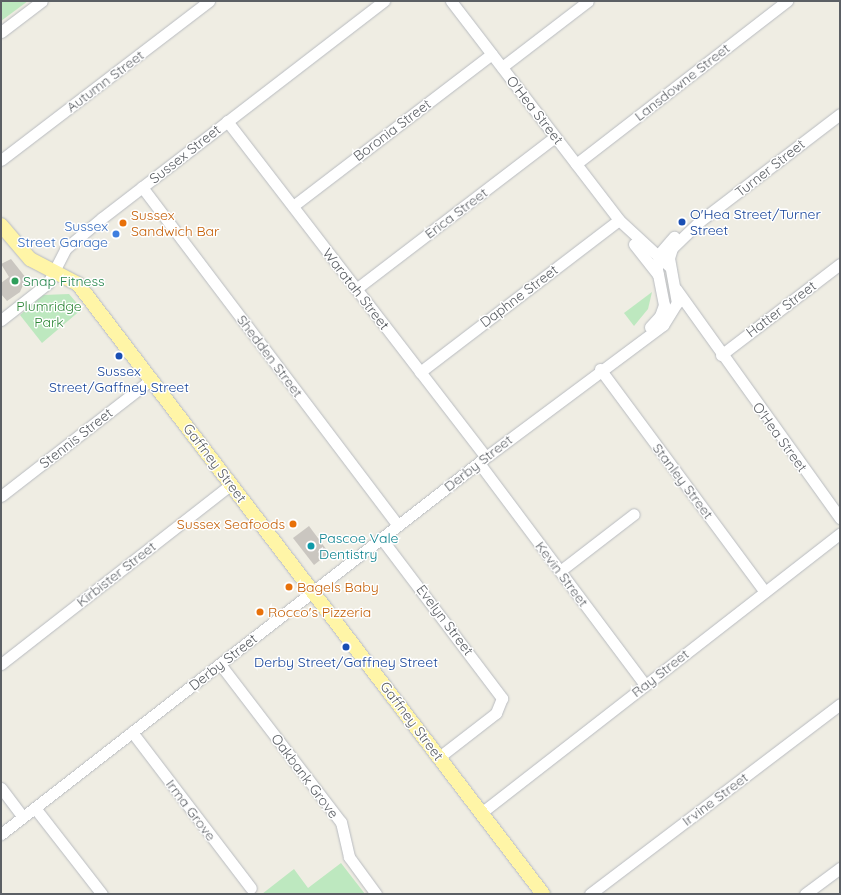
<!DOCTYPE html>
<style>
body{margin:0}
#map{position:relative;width:841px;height:895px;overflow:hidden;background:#efede3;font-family:Quicksand,sans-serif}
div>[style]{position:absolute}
.green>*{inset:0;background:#bde8bf}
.building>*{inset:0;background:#cac6c0}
.roads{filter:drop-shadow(0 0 1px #b8bbc0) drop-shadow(0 0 1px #b8bbc0)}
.minor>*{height:11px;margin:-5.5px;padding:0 5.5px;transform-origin:5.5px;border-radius:5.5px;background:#fff}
.major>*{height:14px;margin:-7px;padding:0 7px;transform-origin:7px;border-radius:7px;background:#fff5a7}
.dots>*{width:11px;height:11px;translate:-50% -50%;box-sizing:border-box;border:2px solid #fff;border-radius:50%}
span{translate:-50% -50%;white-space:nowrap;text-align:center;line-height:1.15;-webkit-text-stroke:3px #fff;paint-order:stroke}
.street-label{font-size:14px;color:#5b5f64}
.transit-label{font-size:14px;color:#164399}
.left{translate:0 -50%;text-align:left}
.food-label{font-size:14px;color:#c56008}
.right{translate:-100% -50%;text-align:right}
.shop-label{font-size:14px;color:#366cbe}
.leisure-label{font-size:14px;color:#27864d}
.park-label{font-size:14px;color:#2f8738}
.culture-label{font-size:14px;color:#0d838f}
.frame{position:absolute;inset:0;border:2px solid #5b5f64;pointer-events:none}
</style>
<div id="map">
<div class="green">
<i style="clip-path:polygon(1px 1px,28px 1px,1px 21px)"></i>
<i style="clip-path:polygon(652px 292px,648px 309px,634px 326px,624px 313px)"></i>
<i style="clip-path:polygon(69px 294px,82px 309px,42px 343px,20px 315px,43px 295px)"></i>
<i style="clip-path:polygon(341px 863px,365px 894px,262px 894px,294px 869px,308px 888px)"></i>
</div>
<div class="building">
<i style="clip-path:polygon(11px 259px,26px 278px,20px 292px,7px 301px,1px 294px,1px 283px,9px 277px,1px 264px)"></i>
<i style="clip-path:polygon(309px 526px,329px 553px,314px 565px,293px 538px)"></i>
</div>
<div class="roads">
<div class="minor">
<i style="left:451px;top:1px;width:276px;rotate:52.5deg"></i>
<i style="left:619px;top:220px;width:69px;rotate:42.7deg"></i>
<i style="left:1px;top:32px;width:51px;rotate:-37.1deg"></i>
<i style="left:502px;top:67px;width:108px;rotate:-37.5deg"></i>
<i style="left:227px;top:121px;width:424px;rotate:52.4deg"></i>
<i style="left:1px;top:160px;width:262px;rotate:-37.4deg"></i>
<i style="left:576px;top:164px;width:267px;rotate:-37.7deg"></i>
<i style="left:142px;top:187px;width:424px;rotate:52.9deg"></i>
<i style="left:293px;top:206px;width:250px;rotate:-37.4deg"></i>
<i style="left:634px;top:244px;width:39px;rotate:52deg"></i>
<i style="left:356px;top:289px;width:250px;rotate:-37.4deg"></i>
<i style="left:676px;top:289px;width:282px;rotate:54.4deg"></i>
<i style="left:1px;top:320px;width:60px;rotate:-38.2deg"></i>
<i style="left:48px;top:283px;width:38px;rotate:-63deg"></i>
<i style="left:65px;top:249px;width:48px;rotate:-40deg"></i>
<i style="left:102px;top:218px;width:356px;rotate:-37.6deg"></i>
<i style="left:650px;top:327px;width:15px;rotate:-48deg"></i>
<i style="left:660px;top:316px;width:12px;rotate:-70deg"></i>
<i style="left:664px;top:305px;width:38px;rotate:-101deg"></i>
<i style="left:657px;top:268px;width:14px;rotate:-82deg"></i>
<i style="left:659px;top:254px;width:23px;rotate:-49deg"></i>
<i style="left:721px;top:355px;width:150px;rotate:-37.4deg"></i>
<i style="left:600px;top:369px;width:277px;rotate:53.5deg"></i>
<i style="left:420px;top:372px;width:250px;rotate:-37.4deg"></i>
<i style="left:479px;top:463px;width:277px;rotate:53.2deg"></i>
<i style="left:1px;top:496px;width:191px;rotate:-37.8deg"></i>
<i style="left:381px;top:538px;width:201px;rotate:52.9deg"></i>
<i style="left:502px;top:698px;width:16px;rotate:112deg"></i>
<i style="left:496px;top:713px;width:72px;rotate:142.3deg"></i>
<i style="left:560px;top:571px;width:93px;rotate:-37.6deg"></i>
<i style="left:1px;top:664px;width:292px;rotate:-38deg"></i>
<i style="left:220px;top:664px;width:199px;rotate:52.6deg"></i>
<i style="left:341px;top:822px;width:36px;rotate:77deg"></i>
<i style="left:349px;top:857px;width:46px;rotate:53.9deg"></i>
<i style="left:132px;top:732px;width:196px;rotate:52.7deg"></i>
<i style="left:1px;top:788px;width:36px;rotate:53deg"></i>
<i style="left:35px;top:808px;width:109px;rotate:52.1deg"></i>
<i style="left:481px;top:813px;width:455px;rotate:-37.9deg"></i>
<i style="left:1px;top:834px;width:614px;rotate:-37.86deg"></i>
<i style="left:486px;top:457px;width:221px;rotate:-36.7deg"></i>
<i style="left:663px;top:325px;width:26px;rotate:-58deg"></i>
<i style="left:677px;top:303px;width:46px;rotate:-100.1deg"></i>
<i style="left:669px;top:258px;width:10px;rotate:-73deg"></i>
<i style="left:672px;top:248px;width:39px;rotate:-44deg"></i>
<i style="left:700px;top:221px;width:176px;rotate:-37.4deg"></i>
<i style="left:590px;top:894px;width:314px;rotate:-37.2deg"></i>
<i style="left:805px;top:894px;width:44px;rotate:-36.6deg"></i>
</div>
<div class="major">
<i style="left:1px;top:225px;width:45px;rotate:49.5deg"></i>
<i style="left:30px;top:259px;width:54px;rotate:27.5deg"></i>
<i style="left:78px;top:284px;width:767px;rotate:52.68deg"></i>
</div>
</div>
<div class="dots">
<i style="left:682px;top:222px;background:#1a4fb4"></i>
<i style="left:123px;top:223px;background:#e8710a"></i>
<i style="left:116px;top:234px;background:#3f7fe0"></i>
<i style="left:15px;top:281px;background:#2e9e5b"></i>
<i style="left:119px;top:356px;background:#1a4fb4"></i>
<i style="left:293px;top:524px;background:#e8710a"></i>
<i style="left:311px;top:546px;background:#0f9aa8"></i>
<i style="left:289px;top:587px;background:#e8710a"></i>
<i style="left:260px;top:612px;background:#e8710a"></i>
<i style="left:346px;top:647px;background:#1a4fb4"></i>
</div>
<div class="street-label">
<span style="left:105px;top:81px;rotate:-37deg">Autumn Street</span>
<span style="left:682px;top:82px;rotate:-38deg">Lansdowne Street</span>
<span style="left:535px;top:110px;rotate:52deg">O'Hea Street</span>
<span style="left:392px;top:130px;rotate:-37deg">Boronia Street</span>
<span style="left:185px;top:154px;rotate:-38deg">Sussex Street</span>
<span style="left:770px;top:168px;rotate:-38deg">Turner Street</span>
<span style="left:456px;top:213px;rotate:-37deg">Erica Street</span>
<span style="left:356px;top:289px;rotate:52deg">Waratah Street</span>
<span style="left:519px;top:296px;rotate:-37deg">Daphne Street</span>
<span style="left:781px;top:309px;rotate:-37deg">Hatter Street</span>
<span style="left:270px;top:356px;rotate:53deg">Shedden Street</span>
<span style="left:780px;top:437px;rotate:54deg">O'Hea Street</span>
<span style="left:76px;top:438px;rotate:-38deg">Stennis Street</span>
<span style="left:215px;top:463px;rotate:53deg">Gaffney Street</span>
<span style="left:478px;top:463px;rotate:-38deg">Derby Street</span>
<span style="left:683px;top:481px;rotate:53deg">Stanley Street</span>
<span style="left:116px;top:574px;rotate:-38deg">Kirbister Street</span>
<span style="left:562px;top:574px;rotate:53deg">Kevin Street</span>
<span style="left:445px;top:620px;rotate:53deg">Evelyn Street</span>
<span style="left:223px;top:662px;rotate:-38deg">Derby Street</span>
<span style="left:660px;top:673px;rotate:-38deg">Ray Street</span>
<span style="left:412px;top:721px;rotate:53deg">Gaffney Street</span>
<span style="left:305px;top:776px;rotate:53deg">Oakbank Grove</span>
<span style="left:715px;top:799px;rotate:-37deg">Irvine Street</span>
<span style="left:191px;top:810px;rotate:53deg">Irma Grove</span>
</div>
<div class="transit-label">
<span class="left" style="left:690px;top:222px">O'Hea Street/Turner<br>Street</span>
<span style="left:119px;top:379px">Sussex<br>Street/Gaffney Street</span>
<span style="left:346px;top:662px">Derby Street/Gaffney Street</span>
</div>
<div class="food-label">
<span class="left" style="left:131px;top:223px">Sussex<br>Sandwich Bar</span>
<span class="right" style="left:285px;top:524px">Sussex Seafoods</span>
<span class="left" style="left:297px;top:587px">Bagels Baby</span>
<span class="left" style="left:268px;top:612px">Rocco's Pizzeria</span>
</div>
<div class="shop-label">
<span class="right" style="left:108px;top:234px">Sussex<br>Street Garage</span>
</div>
<div class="leisure-label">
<span class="left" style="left:23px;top:281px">Snap Fitness</span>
</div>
<div class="park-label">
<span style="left:49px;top:314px">Plumridge<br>Park</span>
</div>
<div class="culture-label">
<span class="left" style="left:319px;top:546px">Pascoe Vale<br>Dentistry</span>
</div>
<div class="frame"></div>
</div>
